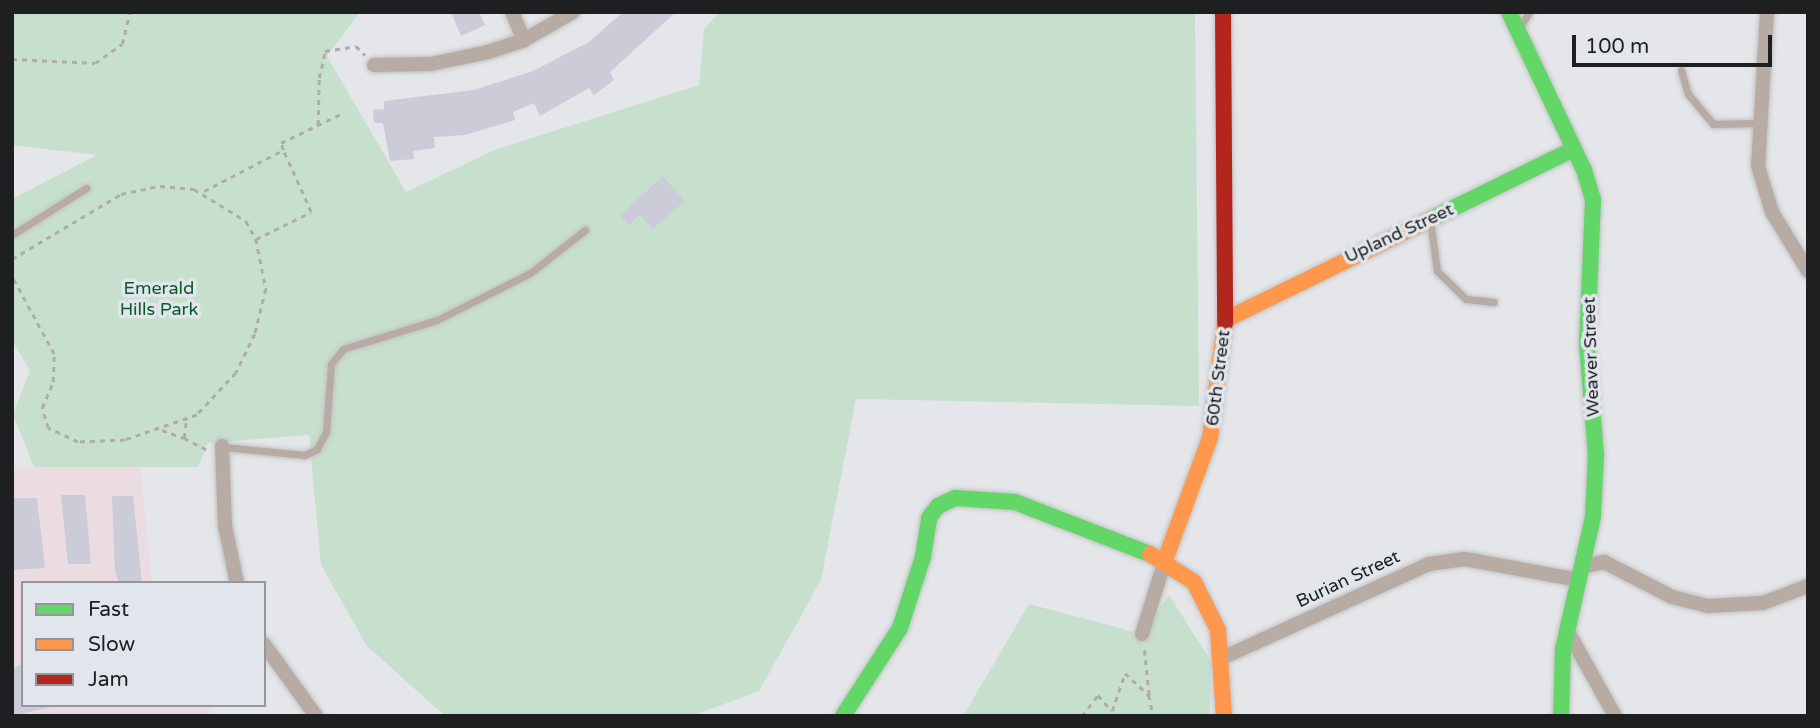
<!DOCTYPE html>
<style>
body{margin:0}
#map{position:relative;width:1820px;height:728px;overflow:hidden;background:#e4e6e9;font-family:"Varela Round",sans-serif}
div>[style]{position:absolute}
.education>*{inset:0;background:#eadce1}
.green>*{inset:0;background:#c7e0cd}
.building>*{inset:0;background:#cbccd8}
.path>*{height:2.5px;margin-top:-1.25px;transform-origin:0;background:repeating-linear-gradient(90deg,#b1aca9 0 5px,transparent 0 10px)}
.roads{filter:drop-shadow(0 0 2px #c1c2c4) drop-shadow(0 0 2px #c1c2c4)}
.lane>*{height:7px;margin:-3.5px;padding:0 3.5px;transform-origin:3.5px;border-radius:3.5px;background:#b8aba4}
.street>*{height:14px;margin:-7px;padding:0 7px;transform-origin:7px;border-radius:7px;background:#b8aba4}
.fast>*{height:16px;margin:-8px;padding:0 8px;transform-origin:8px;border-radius:8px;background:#63d668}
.slow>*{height:16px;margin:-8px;padding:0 8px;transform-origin:8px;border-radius:8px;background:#ff974d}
.jam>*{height:16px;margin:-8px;padding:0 8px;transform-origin:8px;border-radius:8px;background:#b3261e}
span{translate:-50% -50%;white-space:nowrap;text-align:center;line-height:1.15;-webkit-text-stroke:7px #e1e6ec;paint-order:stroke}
.street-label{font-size:18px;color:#1d1f21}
.park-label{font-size:18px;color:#095b27}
.frame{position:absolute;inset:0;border:14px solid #1d1f21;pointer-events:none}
.legend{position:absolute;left:21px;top:581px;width:245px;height:126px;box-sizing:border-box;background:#e1e6ec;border:2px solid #93969b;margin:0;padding:9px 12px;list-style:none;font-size:21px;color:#1d1f21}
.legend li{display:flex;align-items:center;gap:14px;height:35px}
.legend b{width:35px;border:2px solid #93969b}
.scale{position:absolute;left:1572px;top:35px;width:200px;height:32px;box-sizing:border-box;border:4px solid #1d1f21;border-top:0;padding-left:9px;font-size:21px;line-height:24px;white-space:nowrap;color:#1d1f21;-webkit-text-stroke:5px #e1e6ec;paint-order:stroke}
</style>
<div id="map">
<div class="education">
<i style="clip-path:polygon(34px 467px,140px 467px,152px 583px,23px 583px,23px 705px,208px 705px,212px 716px,12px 716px,12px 470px)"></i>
</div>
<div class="green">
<i style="clip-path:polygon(12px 12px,360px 12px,327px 56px,406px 192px,497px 149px,699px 85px,704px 29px,720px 12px,1195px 12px,1199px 406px,856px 399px,821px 580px,759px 691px,692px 716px,445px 716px,367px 646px,321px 565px,309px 435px,208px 443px,198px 467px,34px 467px,13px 414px,30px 371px,12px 340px,12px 199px,97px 155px,12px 145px)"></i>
<i style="clip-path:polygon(1169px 595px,1211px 661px,1210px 716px,963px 716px,1029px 604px,1142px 634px)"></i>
</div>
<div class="building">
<i style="clip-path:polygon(451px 12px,479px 12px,485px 25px,461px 36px)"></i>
<i style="clip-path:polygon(623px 12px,676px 12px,610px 72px,614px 80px,594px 95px,589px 88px,540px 116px,534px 103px,513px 112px,515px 120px,465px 135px,434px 137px,435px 148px,413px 151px,414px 159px,390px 161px,383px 123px,374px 123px,373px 110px,384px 109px,384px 101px,474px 90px,533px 71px,589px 42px)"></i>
<i style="clip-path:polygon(663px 176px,685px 201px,653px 229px,640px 215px,629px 225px,620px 215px)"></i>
<i style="clip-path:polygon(61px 495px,85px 495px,91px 564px,68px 564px)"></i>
<i style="clip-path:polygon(112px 496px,133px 496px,142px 583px,119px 583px,115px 572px)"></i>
<i style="clip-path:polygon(12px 498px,37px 498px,45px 568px,12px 570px)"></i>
<i style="clip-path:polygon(23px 663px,23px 705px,51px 707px,12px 716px,12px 669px)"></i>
</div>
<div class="path">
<i style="left:12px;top:59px;width:83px;rotate:2.8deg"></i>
<i style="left:95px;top:63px;width:33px;rotate:-35deg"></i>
<i style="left:122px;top:44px;width:33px;rotate:-76deg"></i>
<i style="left:318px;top:125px;width:47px;rotate:-88.8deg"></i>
<i style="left:319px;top:78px;width:28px;rotate:-77deg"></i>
<i style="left:325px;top:51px;width:31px;rotate:-9deg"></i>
<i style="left:356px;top:46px;width:13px;rotate:45deg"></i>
<i style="left:204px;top:191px;width:89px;rotate:-27.4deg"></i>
<i style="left:283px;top:150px;width:7px;rotate:-106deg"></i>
<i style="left:281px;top:143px;width:69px;rotate:-25.8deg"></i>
<i style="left:256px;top:239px;width:61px;rotate:-26.1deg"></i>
<i style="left:311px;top:212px;width:68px;rotate:-114.3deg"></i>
<i style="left:12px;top:259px;width:127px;rotate:-30.8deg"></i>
<i style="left:121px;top:194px;width:40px;rotate:-12deg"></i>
<i style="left:160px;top:186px;width:34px;rotate:5deg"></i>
<i style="left:194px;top:189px;width:61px;rotate:31.6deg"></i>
<i style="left:246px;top:221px;width:21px;rotate:61deg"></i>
<i style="left:256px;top:239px;width:51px;rotate:78.7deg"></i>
<i style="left:266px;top:289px;width:46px;rotate:103.7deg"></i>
<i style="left:255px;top:334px;width:43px;rotate:116deg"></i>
<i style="left:236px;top:373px;width:57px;rotate:132.9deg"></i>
<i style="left:197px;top:415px;width:76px;rotate:160.9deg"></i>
<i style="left:125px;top:440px;width:47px;rotate:177.6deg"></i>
<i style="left:78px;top:442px;width:33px;rotate:-155deg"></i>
<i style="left:48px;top:428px;width:21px;rotate:-107deg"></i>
<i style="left:42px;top:408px;width:28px;rotate:-67deg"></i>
<i style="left:53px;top:382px;width:28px;rotate:-88deg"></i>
<i style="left:54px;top:354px;width:88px;rotate:-118.6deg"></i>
<i style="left:162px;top:430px;width:23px;rotate:20deg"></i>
<i style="left:184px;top:438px;width:17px;rotate:-83deg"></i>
<i style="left:184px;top:438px;width:27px;rotate:27deg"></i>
<i style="left:1149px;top:695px;width:21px;rotate:79deg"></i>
<i style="left:1082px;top:716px;width:26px;rotate:-53deg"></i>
<i style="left:1098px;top:695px;width:21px;rotate:49deg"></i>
<i style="left:1112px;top:711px;width:40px;rotate:-71.1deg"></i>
<i style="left:1125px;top:673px;width:33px;rotate:43deg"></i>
<i style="left:1149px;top:695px;width:47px;rotate:-96.1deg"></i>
</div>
<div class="roads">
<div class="lane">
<i style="left:1520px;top:27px;width:17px;rotate:-59deg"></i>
<i style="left:1681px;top:70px;width:25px;rotate:74deg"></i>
<i style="left:1688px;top:94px;width:39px;rotate:50deg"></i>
<i style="left:1713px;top:124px;width:44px;rotate:-1.3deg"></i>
<i style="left:1430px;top:220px;width:51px;rotate:82.2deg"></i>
<i style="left:1437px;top:271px;width:40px;rotate:44deg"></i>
<i style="left:1466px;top:299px;width:28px;rotate:6deg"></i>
<i style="left:12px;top:235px;width:88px;rotate:-32.4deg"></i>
<i style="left:223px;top:447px;width:82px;rotate:5.6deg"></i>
<i style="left:305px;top:455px;width:13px;rotate:-27deg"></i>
<i style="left:317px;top:449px;width:19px;rotate:-62deg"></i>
<i style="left:326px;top:432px;width:68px;rotate:-85.8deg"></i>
<i style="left:331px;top:364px;width:19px;rotate:-51deg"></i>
<i style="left:343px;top:349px;width:98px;rotate:-17.1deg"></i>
<i style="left:437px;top:320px;width:104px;rotate:-26.8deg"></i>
<i style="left:530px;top:273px;width:70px;rotate:-38deg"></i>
</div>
<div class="street">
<i style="left:512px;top:12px;width:30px;rotate:67deg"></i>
<i style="left:1767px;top:12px;width:154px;rotate:93.3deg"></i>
<i style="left:1758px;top:166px;width:48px;rotate:73.1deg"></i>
<i style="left:1772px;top:212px;width:69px;rotate:58.6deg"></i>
<i style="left:374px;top:65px;width:57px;rotate:-1deg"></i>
<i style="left:431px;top:64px;width:58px;rotate:-11.9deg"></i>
<i style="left:488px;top:52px;width:38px;rotate:-18deg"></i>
<i style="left:524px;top:40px;width:56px;rotate:-29.7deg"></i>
<i style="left:222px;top:446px;width:80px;rotate:87.9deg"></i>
<i style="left:225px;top:526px;width:58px;rotate:78.1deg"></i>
<i style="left:1582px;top:567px;width:23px;rotate:-13deg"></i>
<i style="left:1604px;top:562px;width:76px;rotate:27.2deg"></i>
<i style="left:1672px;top:597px;width:37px;rotate:14deg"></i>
<i style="left:1708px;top:606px;width:55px;rotate:-3.1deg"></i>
<i style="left:1763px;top:603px;width:48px;rotate:-20.7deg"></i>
<i style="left:1567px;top:630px;width:98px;rotate:60.8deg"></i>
<i style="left:1142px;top:634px;width:77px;rotate:-72.7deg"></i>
<i style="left:264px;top:644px;width:89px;rotate:54.2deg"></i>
<i style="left:1222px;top:658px;width:227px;rotate:-24.4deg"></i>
<i style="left:1429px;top:564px;width:36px;rotate:-8deg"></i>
<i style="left:1465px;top:559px;width:115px;rotate:10.5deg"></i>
</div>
<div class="fast">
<i style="left:1509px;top:12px;width:175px;rotate:64.6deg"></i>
<i style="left:1584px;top:170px;width:31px;rotate:73deg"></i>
<i style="left:1593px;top:200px;width:144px;rotate:92.4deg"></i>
<i style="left:1587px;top:344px;width:111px;rotate:85.4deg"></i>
<i style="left:1596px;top:455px;width:62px;rotate:92.8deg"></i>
<i style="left:1593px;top:517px;width:135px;rotate:102.8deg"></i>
<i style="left:1563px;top:649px;width:67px;rotate:91.7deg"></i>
<i style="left:1429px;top:220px;width:161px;rotate:-26.1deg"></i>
<i style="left:843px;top:716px;width:105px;rotate:-57.1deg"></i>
<i style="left:900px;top:628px;width:75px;rotate:-72.1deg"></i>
<i style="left:923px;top:557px;width:39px;rotate:-81deg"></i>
<i style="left:929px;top:518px;width:15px;rotate:-53deg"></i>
<i style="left:938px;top:506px;width:19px;rotate:-25deg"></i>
<i style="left:955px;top:498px;width:60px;rotate:3.8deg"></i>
<i style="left:1015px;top:502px;width:145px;rotate:21.1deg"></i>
</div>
<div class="slow">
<i style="left:1225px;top:320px;width:227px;rotate:-26.1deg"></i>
<i style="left:1150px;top:554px;width:52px;rotate:32.5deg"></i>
<i style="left:1194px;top:582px;width:54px;rotate:63.4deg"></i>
<i style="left:1218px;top:630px;width:86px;rotate:86deg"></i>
<i style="left:1165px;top:560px;width:130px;rotate:-69.8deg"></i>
<i style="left:1210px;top:438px;width:116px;rotate:-82.6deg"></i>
</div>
<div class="jam">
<i style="left:1223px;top:12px;width:311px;rotate:89.6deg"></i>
</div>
</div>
<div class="street-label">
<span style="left:1399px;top:233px;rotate:-25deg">Upland Street</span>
<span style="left:1591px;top:357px;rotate:-92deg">Weaver Street</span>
<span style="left:1218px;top:378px;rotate:-83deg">60th Street</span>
<span style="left:1348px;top:579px;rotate:-25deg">Burian Street</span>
</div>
<div class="park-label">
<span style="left:159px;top:299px">Emerald<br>Hills Park</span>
</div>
<div class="frame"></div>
<ul class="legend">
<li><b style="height:9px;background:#63d668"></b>Fast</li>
<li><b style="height:9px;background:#ff974d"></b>Slow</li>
<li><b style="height:9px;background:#b3261e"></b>Jam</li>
</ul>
<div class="scale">100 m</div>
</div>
